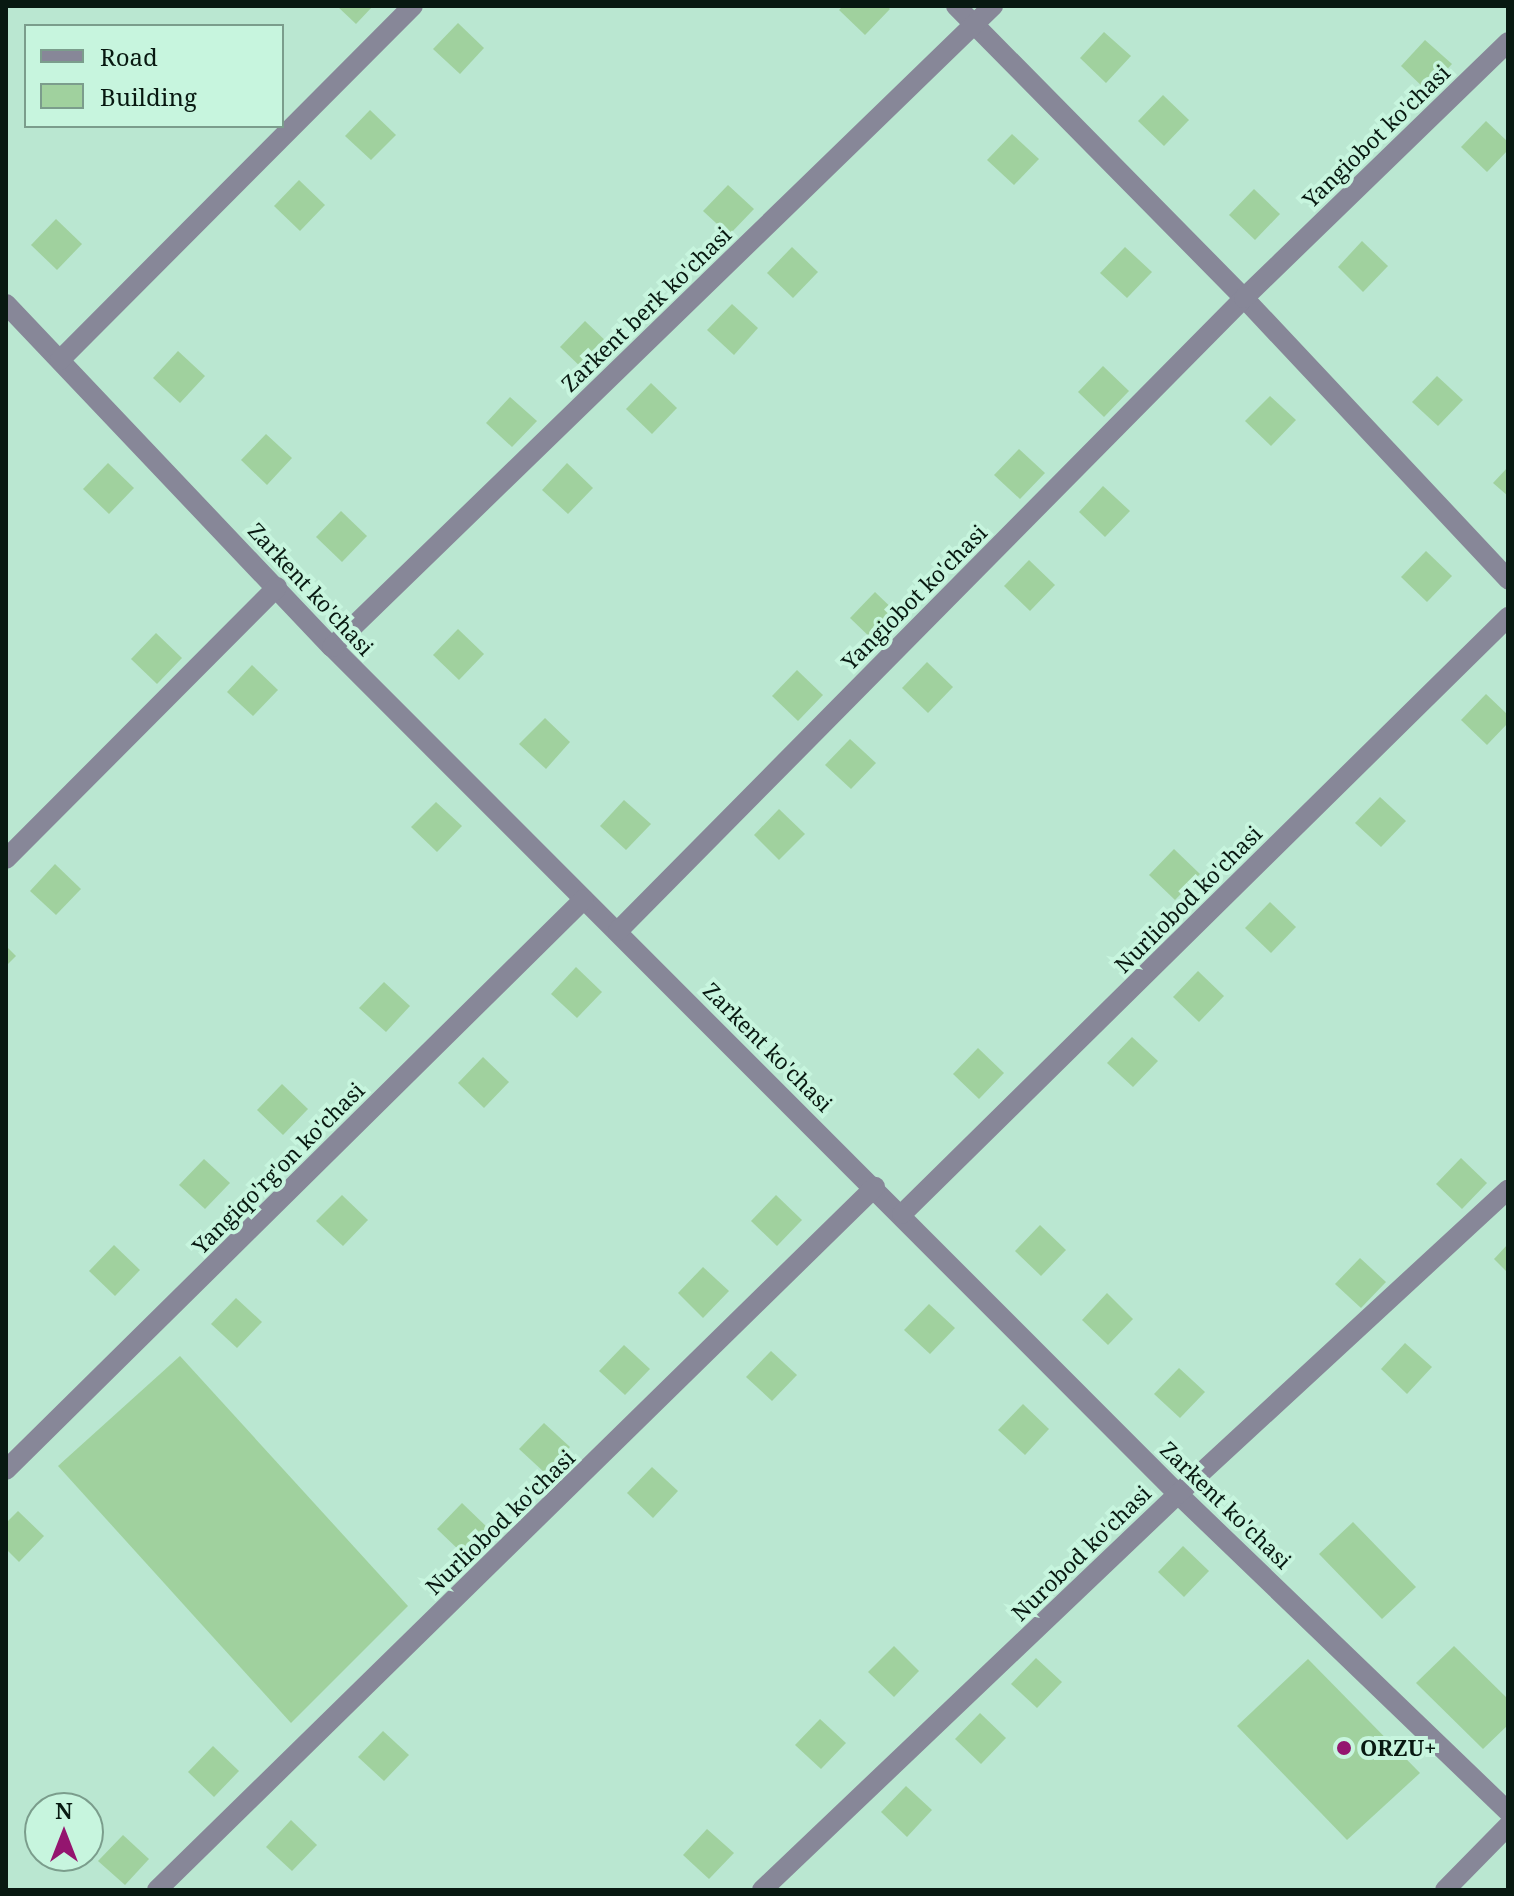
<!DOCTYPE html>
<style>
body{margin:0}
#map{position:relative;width:1514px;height:1896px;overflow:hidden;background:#bae7d1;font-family:"Noto Serif",serif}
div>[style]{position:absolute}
.building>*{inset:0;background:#a0d19e}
.street>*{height:20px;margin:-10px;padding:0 10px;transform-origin:10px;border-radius:10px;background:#878798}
.dots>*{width:22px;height:22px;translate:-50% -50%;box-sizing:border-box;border:4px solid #c7f5de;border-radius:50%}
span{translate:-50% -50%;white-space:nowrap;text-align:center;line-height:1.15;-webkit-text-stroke:8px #c7f5de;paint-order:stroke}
.street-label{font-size:22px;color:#081911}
.poi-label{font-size:22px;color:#081911;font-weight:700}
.left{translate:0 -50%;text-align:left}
.frame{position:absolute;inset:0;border:8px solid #081911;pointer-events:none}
.legend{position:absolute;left:24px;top:24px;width:260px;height:104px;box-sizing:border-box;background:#c7f5de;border:2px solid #7b9d8c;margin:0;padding:10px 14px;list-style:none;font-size:24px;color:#081911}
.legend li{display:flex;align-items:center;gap:16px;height:40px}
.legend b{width:40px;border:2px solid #7b9d8c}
.north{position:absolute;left:24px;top:1792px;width:80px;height:80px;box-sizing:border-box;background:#c7f5de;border:2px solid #7b9d8c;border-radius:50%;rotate:0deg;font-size:22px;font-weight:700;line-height:32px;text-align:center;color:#081911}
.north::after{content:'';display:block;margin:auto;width:28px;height:36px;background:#94156f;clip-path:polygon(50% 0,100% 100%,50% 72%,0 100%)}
</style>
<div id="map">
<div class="building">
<i style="clip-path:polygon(337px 6px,373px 6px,356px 24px)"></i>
<i style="clip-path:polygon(843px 6px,887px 6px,890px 9px,865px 35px,839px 10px)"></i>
<i style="clip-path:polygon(458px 23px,484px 48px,460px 74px,433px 49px)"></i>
<i style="clip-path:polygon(1104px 32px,1131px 56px,1106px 83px,1080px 58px)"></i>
<i style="clip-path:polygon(1425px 40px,1452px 64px,1427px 91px,1401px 66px)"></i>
<i style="clip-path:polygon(1163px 95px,1189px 120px,1164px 146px,1138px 121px)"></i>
<i style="clip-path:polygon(370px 110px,396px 135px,371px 160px,345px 136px)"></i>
<i style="clip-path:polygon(1486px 121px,1508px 142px,1508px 150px,1487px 172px,1461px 147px)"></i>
<i style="clip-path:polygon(1012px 134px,1039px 159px,1014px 185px,987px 160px)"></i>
<i style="clip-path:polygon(299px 180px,325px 205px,300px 231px,274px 206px)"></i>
<i style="clip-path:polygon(728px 185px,754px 209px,729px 235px,703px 211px)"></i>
<i style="clip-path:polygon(1254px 189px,1280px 214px,1255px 240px,1229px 215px)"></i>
<i style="clip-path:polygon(56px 219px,82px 244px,57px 270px,31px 245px)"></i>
<i style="clip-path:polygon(1362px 241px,1388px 266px,1363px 292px,1338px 267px)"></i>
<i style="clip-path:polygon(792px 247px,818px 272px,793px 298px,767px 273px)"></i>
<i style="clip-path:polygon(1125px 247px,1152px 272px,1127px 298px,1100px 273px)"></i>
<i style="clip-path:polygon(732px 304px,758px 328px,734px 355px,707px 330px)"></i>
<i style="clip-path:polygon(585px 321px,611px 346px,586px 372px,560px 347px)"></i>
<i style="clip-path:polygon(178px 351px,205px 376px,180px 403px,153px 378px)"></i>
<i style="clip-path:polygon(1103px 366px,1129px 391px,1104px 417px,1078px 392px)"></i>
<i style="clip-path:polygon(1437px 376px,1463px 400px,1438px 426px,1412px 402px)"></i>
<i style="clip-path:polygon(651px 383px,677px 408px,652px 434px,626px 409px)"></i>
<i style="clip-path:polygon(1270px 396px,1296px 420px,1271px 446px,1245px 421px)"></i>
<i style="clip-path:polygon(510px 397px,537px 421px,512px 447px,486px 423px)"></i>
<i style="clip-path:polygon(266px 434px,292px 458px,267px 485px,241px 460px)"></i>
<i style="clip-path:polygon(1019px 449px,1045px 473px,1020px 499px,994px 475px)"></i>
<i style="clip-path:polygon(108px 463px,134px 488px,109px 514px,83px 489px)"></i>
<i style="clip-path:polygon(567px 463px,593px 488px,568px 514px,542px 490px)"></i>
<i style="clip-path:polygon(1508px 467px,1508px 496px,1493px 483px)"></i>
<i style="clip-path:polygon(1103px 486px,1130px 511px,1105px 537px,1079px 512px)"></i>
<i style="clip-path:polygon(341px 511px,367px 536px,342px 562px,316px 537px)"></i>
<i style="clip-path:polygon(1426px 551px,1452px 576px,1427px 602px,1401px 577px)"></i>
<i style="clip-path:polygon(1029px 560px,1055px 585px,1030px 611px,1004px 586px)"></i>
<i style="clip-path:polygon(875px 592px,901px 617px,876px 643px,850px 618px)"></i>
<i style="clip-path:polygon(458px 629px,484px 654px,459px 680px,433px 655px)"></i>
<i style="clip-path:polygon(156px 633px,182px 658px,157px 684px,131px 659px)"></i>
<i style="clip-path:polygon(927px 662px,953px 687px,928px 713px,902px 688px)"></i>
<i style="clip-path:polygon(252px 665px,278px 690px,253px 716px,227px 692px)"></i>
<i style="clip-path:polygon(797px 670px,823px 695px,798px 721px,772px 696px)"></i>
<i style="clip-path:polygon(1486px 694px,1508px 715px,1508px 723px,1487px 745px,1461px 720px)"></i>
<i style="clip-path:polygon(545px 718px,570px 742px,546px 769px,519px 744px)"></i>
<i style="clip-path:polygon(850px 739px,876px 763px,851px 789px,825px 765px)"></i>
<i style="clip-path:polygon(1380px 797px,1406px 821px,1381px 847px,1355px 823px)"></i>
<i style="clip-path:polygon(624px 800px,651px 824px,626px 850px,600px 826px)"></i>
<i style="clip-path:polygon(436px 802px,462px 826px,437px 852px,411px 827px)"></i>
<i style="clip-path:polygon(779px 809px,805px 834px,779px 860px,754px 835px)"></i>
<i style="clip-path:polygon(1174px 849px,1200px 874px,1175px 900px,1149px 875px)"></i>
<i style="clip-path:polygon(55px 864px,81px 889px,56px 915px,30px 891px)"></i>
<i style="clip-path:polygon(1270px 902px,1296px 927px,1271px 953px,1245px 928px)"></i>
<i style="clip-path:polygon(6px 946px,16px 956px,6px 966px)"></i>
<i style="clip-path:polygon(576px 967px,602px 992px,577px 1018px,551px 994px)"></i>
<i style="clip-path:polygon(1198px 971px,1224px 996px,1199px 1022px,1173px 997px)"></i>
<i style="clip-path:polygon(384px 982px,410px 1006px,386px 1032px,359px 1008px)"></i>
<i style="clip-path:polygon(1132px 1037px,1158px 1061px,1133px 1087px,1107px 1063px)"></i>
<i style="clip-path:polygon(978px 1048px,1004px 1073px,979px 1099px,953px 1074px)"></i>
<i style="clip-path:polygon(483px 1057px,509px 1082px,484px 1108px,458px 1083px)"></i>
<i style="clip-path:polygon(282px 1084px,308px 1109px,283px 1135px,257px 1110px)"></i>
<i style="clip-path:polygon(1461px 1158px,1487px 1183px,1462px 1209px,1436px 1184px)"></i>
<i style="clip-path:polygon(204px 1159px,230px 1183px,205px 1209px,179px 1185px)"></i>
<i style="clip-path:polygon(342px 1195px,368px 1220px,343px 1246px,316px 1221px)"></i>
<i style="clip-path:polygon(776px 1195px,802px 1220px,777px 1246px,751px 1221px)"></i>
<i style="clip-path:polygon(1040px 1225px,1066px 1250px,1041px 1276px,1015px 1251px)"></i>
<i style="clip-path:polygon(1508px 1244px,1508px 1273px,1494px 1259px)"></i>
<i style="clip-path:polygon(114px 1245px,140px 1270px,115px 1296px,89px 1271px)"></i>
<i style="clip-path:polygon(1360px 1258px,1386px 1282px,1361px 1308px,1335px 1284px)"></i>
<i style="clip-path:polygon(703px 1267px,729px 1291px,703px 1318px,678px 1293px)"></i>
<i style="clip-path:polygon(1107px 1293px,1133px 1319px,1108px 1345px,1082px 1320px)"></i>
<i style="clip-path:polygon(236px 1298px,262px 1322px,237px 1348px,211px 1324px)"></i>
<i style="clip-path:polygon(929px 1304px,955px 1328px,930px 1354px,904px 1330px)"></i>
<i style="clip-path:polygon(1405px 1343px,1432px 1367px,1407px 1394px,1381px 1369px)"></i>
<i style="clip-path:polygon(624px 1345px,650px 1369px,625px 1395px,599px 1371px)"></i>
<i style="clip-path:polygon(771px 1351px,797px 1375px,772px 1401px,746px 1377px)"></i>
<i style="clip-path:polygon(180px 1356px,408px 1606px,291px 1723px,58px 1466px)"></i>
<i style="clip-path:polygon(1179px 1368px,1205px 1392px,1180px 1418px,1154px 1394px)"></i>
<i style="clip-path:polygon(1023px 1404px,1049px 1429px,1025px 1455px,998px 1430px)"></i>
<i style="clip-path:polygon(544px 1423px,570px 1447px,545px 1473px,519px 1449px)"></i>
<i style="clip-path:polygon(652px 1467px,678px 1491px,653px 1518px,627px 1493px)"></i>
<i style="clip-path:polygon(462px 1503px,488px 1528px,463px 1554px,437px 1529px)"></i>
<i style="clip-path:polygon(18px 1511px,44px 1536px,19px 1562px,6px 1549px,6px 1523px)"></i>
<i style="clip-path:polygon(1353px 1522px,1416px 1587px,1382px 1619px,1319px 1554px)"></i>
<i style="clip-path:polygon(1183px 1546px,1209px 1571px,1184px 1597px,1158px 1572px)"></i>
<i style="clip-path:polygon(894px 1646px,919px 1671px,894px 1697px,868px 1672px)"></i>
<i style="clip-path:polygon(1454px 1646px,1508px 1699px,1508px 1725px,1483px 1749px,1416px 1683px)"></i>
<i style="clip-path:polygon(1036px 1658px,1062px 1682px,1037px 1708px,1011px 1684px)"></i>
<i style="clip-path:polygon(1308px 1659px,1420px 1773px,1347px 1840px,1237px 1726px)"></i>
<i style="clip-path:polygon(980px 1713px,1006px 1738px,981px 1764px,955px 1739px)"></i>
<i style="clip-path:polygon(820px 1719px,846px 1743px,821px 1769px,795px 1745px)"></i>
<i style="clip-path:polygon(383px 1731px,409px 1755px,384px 1781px,358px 1757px)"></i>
<i style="clip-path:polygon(213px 1746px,239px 1771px,214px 1797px,188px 1772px)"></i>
<i style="clip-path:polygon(906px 1786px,932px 1810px,907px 1837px,881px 1812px)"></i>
<i style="clip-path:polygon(291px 1820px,317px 1845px,292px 1871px,266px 1847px)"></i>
<i style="clip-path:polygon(707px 1829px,734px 1853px,709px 1879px,683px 1855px)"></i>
<i style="clip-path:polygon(123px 1835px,149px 1859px,125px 1885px,98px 1861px)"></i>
</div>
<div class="street">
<i style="left:956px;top:6px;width:410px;rotate:45.4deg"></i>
<i style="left:1244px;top:298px;width:386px;rotate:46.8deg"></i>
<i style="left:6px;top:304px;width:473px;rotate:46.5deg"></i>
<i style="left:332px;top:647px;width:1197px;rotate:45.03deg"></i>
<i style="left:1178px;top:1494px;width:458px;rotate:43.9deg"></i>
<i style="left:60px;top:360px;width:500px;rotate:-45.1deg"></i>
<i style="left:332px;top:647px;width:921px;rotate:-44.12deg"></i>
<i style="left:6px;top:859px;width:384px;rotate:-45.1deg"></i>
<i style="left:618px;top:931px;width:890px;rotate:-45.32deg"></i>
<i style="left:1244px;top:298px;width:368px;rotate:-44.1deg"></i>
<i style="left:902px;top:1214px;width:851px;rotate:-44.57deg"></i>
<i style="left:6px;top:1470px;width:812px;rotate:-44.65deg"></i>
<i style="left:157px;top:1890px;width:1005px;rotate:-44.4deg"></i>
<i style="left:762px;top:1890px;width:574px;rotate:-43.59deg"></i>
<i style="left:1178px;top:1494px;width:449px;rotate:-42.7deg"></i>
<i style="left:1445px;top:1890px;width:90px;rotate:-45.5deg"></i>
</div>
<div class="dots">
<i style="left:1344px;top:1748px;background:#94156f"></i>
</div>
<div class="street-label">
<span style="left:1376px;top:136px;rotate:-44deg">Yangiobot ko'chasi</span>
<span style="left:646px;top:309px;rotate:-44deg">Zarkent berk ko'chasi</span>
<span style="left:311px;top:589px;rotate:47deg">Zarkent ko'chasi</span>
<span style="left:914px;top:597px;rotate:-45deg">Yangiobot ko'chasi</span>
<span style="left:1188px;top:899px;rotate:-45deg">Nurliobod ko'chasi</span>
<span style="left:768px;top:1047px;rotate:45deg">Zarkent ko'chasi</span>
<span style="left:278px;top:1168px;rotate:-45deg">Yangiqo'rg'on ko'chasi</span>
<span style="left:1226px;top:1505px;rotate:44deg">Zarkent ko'chasi</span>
<span style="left:500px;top:1522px;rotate:-44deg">Nurliobod ko'chasi</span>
<span style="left:1081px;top:1553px;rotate:-44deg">Nurobod ko'chasi</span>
</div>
<div class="poi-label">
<span class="left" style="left:1360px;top:1748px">ORZU+</span>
</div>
<div class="frame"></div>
<ul class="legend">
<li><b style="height:10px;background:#878798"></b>Road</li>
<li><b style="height:22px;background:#a0d19e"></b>Building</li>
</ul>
<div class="north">N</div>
</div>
